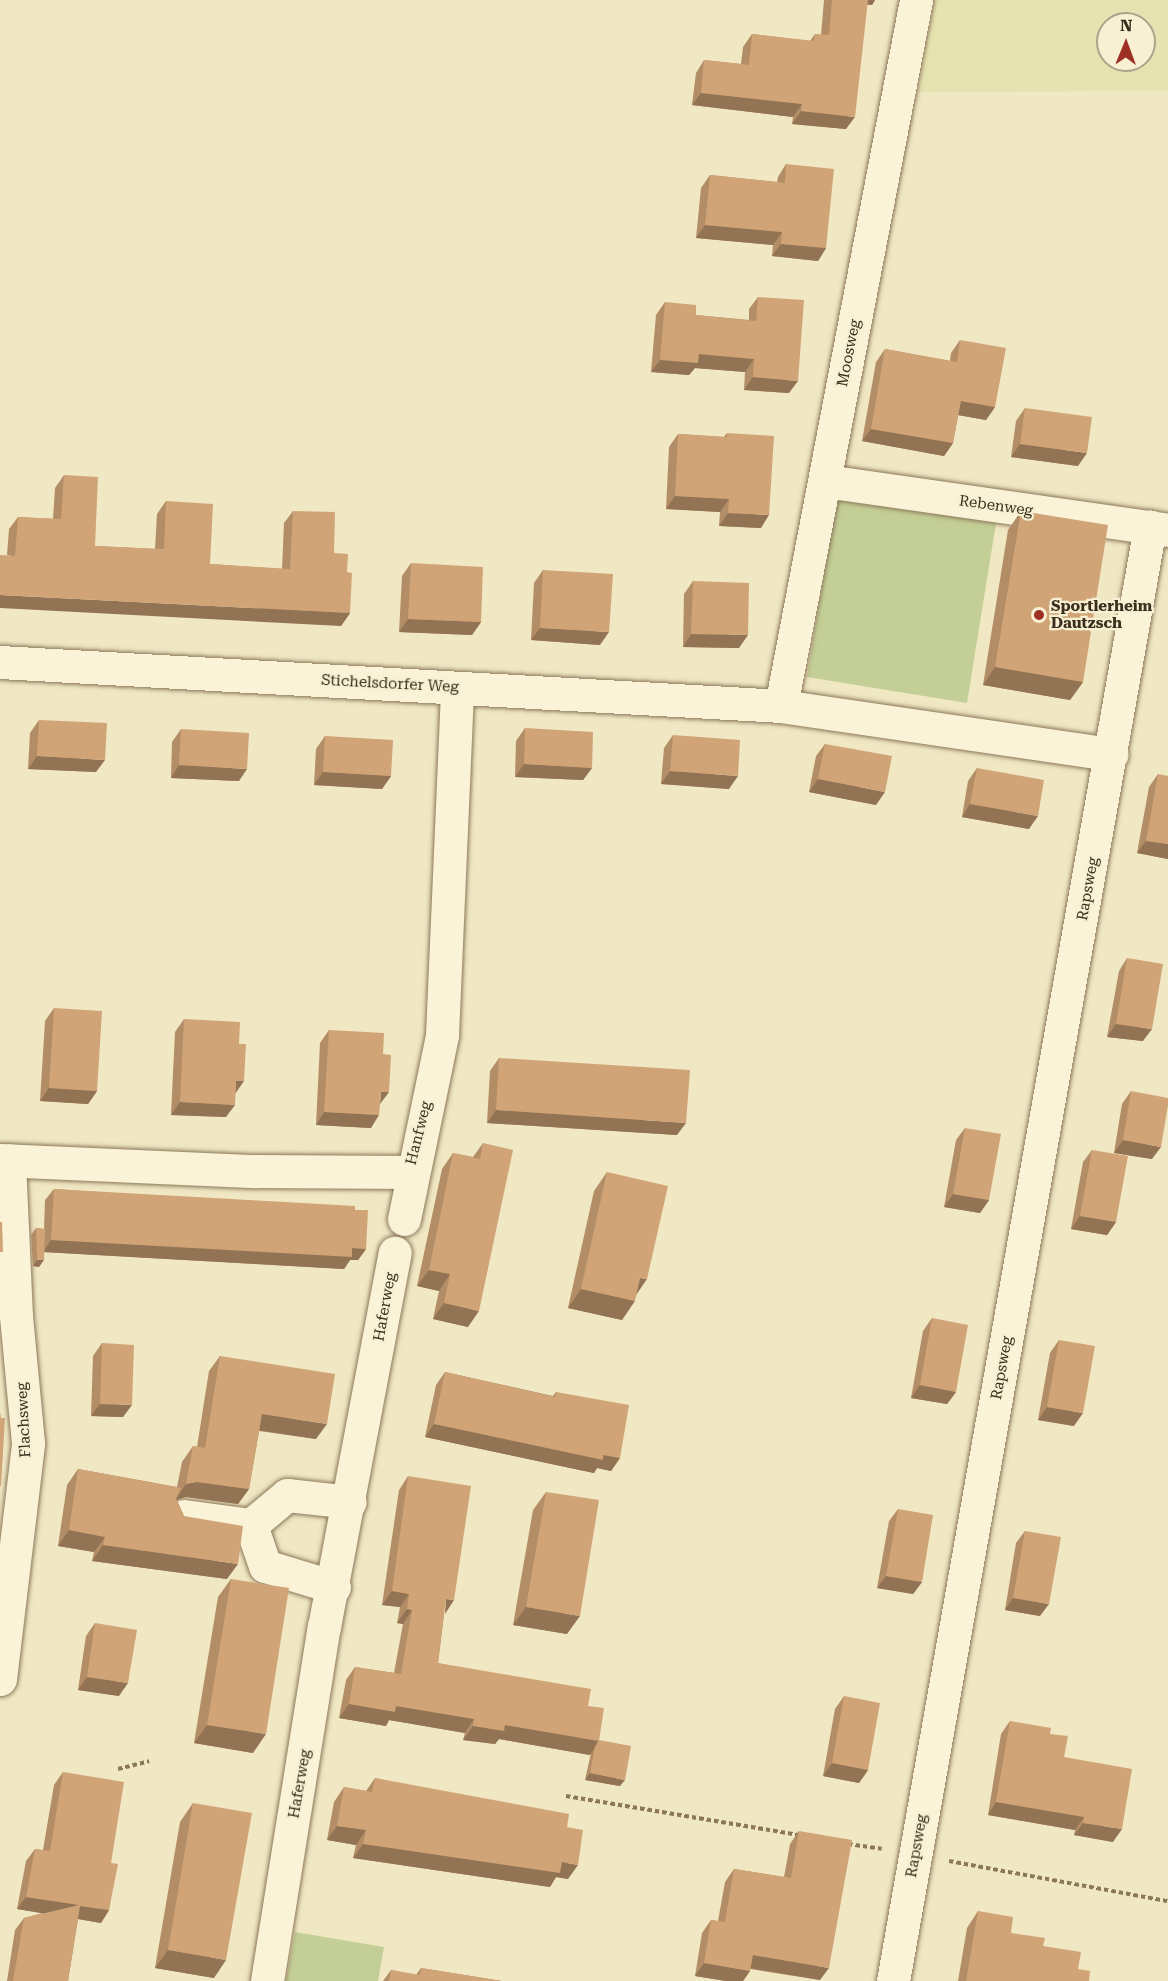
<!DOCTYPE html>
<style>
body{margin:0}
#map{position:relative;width:1168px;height:1981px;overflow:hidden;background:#f0e7c3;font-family:"Roboto Serif",serif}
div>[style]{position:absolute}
.farmland>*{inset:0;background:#e6e3b0}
.green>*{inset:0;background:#c3cf96}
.path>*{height:4px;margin-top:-2px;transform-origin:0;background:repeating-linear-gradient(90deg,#8c7859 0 4.5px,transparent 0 7.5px)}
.roads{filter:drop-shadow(0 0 2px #8c7859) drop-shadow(0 0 2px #8c7859)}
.minor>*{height:33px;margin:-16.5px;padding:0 16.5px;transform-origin:16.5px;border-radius:16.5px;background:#faf3d7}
.wall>*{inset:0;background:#b38d66}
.shaded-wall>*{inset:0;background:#927353}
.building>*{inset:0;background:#d0a477}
.dots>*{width:16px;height:16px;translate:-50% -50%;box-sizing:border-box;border:3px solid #f7f0d3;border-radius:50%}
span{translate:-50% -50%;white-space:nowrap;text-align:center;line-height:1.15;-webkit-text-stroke:4.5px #f7f0d3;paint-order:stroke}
.street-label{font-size:15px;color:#3b2e1d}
.poi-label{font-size:15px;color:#3b2e1d;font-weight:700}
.left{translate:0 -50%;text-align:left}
.north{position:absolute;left:1096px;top:12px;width:60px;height:60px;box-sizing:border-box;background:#f7f0d3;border:2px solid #aca28a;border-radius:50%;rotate:1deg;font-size:16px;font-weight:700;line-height:24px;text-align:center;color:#3b2e1d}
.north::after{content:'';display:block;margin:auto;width:21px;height:27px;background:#9e2f25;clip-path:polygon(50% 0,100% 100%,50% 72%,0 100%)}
</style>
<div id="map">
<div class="farmland">
<i style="clip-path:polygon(evenodd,935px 0,1168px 0,1168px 91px,918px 92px,935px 0,1108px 24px,1144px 24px,1144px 60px,1108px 60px,1108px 24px)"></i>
</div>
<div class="green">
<i style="clip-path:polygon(837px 497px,996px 523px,967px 703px,807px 677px)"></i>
<i style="clip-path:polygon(295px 1932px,384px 1947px,378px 1981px,286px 1981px)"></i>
</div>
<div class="path">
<i style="left:118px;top:1769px;width:32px;rotate:-14deg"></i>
<i style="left:566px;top:1796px;width:236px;rotate:9.5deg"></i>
<i style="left:848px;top:1844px;width:34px;rotate:8deg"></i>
<i style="left:949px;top:1861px;width:223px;rotate:10.4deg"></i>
</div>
<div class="roads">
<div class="minor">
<i style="left:825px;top:481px;width:346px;rotate:8.1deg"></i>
<i style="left:0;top:662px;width:782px;rotate:3.22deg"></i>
<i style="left:781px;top:706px;width:334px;rotate:8.3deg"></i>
<i style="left:781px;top:706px;width:719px;rotate:-79.17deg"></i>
<i style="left:0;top:1160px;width:256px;rotate:2.5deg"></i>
<i style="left:256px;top:1171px;width:156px;rotate:0.4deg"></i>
<i style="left:404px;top:1219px;width:188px;rotate:-78.3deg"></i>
<i style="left:442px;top:1035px;width:347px;rotate:-87.5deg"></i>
<i style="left:184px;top:1516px;width:68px;rotate:7.7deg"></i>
<i style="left:334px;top:1587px;width:72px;rotate:-163.1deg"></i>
<i style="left:265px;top:1566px;width:43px;rotate:-108.9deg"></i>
<i style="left:251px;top:1525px;width:47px;rotate:-39.8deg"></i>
<i style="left:287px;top:1495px;width:63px;rotate:6.3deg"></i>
<i style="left:0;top:1679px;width:238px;rotate:-83.2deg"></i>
<i style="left:28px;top:1443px;width:128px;rotate:-95.4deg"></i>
<i style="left:16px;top:1316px;width:156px;rotate:-92.6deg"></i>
<i style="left:267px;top:1981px;width:359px;rotate:-80.9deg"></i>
<i style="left:324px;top:1627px;width:381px;rotate:-79.3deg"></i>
<i style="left:893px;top:1981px;width:1477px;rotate:-79.98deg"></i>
</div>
</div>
<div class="wall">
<i style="clip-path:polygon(824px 0,875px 0,872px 5px,867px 4px,846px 129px,792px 124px,793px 117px,692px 105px,696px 73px,704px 60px,741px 64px,743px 47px,752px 34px,810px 41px,815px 34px,821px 35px)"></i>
<i style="clip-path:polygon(786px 164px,826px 248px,818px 261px,772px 256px,773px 245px,696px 238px,701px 188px,710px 175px,777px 182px,778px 177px)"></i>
<i style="clip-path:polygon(758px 297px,789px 393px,744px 390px,745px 372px,695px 368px,689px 375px,651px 372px,656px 315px,665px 302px,696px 315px,749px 320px,749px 309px)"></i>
<i style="clip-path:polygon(960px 340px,995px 407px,986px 420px,958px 415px,953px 443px,944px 456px,862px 441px,876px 362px,885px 349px,950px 361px,951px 353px)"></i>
<i style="clip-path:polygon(1025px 408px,1078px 466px,1011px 457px,1016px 421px)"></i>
<i style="clip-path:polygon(727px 433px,761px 528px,719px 526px,720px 512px,666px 509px,669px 447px,678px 434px,724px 437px)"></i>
<i style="clip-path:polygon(64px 475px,95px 546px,155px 549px,157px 514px,166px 501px,210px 564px,282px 569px,284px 523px,293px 511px,334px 553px,347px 572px,350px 613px,341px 626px,7px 555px,9px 529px,18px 517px,53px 519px,55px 488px)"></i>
<i style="clip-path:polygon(1021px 511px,1083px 682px,1070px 700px,983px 685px,1008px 530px)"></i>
<i style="clip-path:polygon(411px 563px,481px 622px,472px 635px,399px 632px,402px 576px)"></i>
<i style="clip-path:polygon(543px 570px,600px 645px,531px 640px,534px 583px)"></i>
<i style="clip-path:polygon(693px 581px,739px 648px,683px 647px,684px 594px)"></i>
<i style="clip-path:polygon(39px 720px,96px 772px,28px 769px,30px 733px)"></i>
<i style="clip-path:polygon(525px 728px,592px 768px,583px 780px,515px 777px,516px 741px)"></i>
<i style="clip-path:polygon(181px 729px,239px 781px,171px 778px,172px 742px)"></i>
<i style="clip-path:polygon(673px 735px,729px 789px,661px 784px,664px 748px)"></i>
<i style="clip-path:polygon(325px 736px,391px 776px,382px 789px,314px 785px,316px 749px)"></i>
<i style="clip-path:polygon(825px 744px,876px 805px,809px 792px,816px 756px)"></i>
<i style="clip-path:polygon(977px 768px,1029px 829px,962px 817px,968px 781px)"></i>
<i style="clip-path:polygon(1158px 774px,1168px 859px,1137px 853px,1149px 787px)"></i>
<i style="clip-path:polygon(1127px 958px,1143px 1041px,1107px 1037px,1119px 971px)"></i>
<i style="clip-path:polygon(54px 1008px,97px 1091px,88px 1104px,40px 1101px,45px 1021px)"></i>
<i style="clip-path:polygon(184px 1019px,235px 1094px,226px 1117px,171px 1115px,175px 1032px)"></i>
<i style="clip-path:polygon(329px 1030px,380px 1104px,371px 1128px,316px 1125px,320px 1043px)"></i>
<i style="clip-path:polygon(499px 1058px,677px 1135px,487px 1123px,490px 1071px)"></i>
<i style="clip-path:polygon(1131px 1091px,1152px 1159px,1114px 1153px,1122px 1104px)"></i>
<i style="clip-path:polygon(965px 1128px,989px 1200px,980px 1213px,944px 1207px,956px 1140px)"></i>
<i style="clip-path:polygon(483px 1143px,468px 1327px,433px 1319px,439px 1291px,417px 1286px,442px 1169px,453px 1153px,473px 1157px)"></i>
<i style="clip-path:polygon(1092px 1150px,1116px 1222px,1107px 1235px,1071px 1229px,1083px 1162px)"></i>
<i style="clip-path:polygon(607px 1172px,636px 1295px,622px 1320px,568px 1308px,594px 1191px)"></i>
<i style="clip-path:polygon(54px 1189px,355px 1210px,366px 1249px,358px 1260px,350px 1260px,344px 1269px,44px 1252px,39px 1267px,33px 1266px,31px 1235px,36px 1228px,44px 1229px,45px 1200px)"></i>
<i style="clip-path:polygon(932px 1318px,956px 1392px,947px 1404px,911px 1398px,923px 1331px)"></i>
<i style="clip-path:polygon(1059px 1340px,1074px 1426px,1038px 1420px,1050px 1353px)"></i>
<i style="clip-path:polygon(102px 1343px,123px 1417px,91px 1416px,93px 1356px)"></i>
<i style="clip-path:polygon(220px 1356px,316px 1439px,259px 1431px,249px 1489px,238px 1504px,186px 1497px,177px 1500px,184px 1516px,227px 1579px,92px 1561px,94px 1552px,58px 1546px,67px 1485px,78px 1469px,177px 1487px,182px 1462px,193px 1446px,197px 1447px,209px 1371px)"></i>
<i style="clip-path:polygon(445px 1372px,553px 1396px,556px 1392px,620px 1458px,611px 1471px,597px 1468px,594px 1473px,425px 1437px,436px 1385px)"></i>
<i style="clip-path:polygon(408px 1476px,444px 1614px,438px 1663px,588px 1706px,599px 1740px,620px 1786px,585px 1780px,591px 1753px,590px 1755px,499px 1739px,495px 1744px,463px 1740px,465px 1733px,389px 1720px,386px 1726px,339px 1718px,346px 1680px,355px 1667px,394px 1673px,403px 1624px,397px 1623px,400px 1607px,382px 1605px,399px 1490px)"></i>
<i style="clip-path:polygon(546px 1492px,567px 1634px,513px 1625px,533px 1510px)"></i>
<i style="clip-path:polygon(898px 1509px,922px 1582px,913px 1594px,877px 1588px,889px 1521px)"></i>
<i style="clip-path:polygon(1025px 1531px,1040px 1616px,1005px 1610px,1016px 1543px)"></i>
<i style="clip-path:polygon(231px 1579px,253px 1753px,194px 1743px,218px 1597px)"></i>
<i style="clip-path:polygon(95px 1623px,119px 1696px,78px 1690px,86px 1636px)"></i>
<i style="clip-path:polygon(844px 1696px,868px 1770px,859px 1783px,823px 1776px,835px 1709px)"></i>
<i style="clip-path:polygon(1010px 1721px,1050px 1734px,1113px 1842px,1074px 1835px,1075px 1830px,988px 1815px,1001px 1734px)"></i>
<i style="clip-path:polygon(63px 1772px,111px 1863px,109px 1910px,101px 1923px,78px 1919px,68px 1981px,7px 1981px,15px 1930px,24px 1918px,43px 1913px,17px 1909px,26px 1861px,35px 1849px,43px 1850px,54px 1785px)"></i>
<i style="clip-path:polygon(375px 1778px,567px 1827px,568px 1879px,556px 1877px,550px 1887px,353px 1858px,356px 1845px,327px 1840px,334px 1802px,344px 1787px,366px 1791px)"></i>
<i style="clip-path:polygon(193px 1803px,214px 1978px,155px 1968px,180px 1822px)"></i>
<i style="clip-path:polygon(799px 1831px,820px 1980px,750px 1969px,750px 1971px,743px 1981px,726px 1981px,695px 1976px,702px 1933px,711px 1920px,718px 1921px,725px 1882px,734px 1869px,784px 1877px,790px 1844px)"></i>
<i style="clip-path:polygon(978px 1911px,1011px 1933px,1043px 1946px,1078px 1969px,1089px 1981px,958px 1981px,967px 1928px)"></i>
<i style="clip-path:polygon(421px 1968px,502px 1981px,383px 1981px,391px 1970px,416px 1975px)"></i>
</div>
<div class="shaded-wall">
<i style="clip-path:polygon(863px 0,875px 0,872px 5px,860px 4px)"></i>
<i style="clip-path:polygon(701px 93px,802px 104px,793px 117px,692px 105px)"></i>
<i style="clip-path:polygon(801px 111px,855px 117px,846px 129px,792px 124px)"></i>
<i style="clip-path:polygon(705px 225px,782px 232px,773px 245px,696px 238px)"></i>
<i style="clip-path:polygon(781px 244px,826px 248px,818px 261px,772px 256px)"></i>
<i style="clip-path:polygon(699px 354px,754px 359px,745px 372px,695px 368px,689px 375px,651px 372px,660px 360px)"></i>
<i style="clip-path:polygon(753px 377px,798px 381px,789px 393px,744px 390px)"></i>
<i style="clip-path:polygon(961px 401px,995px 407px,986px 420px,952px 414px)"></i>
<i style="clip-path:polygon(871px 429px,953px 443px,944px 456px,862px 441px)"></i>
<i style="clip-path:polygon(1020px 444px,1087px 453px,1078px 466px,1011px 457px)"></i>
<i style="clip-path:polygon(675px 496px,729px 499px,720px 512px,666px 509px)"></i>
<i style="clip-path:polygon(728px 513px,769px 515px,761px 528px,719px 526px)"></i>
<i style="clip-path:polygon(0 595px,350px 613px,341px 626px,0 608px)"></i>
<i style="clip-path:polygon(408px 619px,481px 622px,472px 635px,399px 632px)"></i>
<i style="clip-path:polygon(540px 628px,609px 632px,600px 645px,531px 640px)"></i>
<i style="clip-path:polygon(691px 634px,748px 635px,739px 648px,683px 647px)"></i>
<i style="clip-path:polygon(995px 667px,1083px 682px,1070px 700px,983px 685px)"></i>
<i style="clip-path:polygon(37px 756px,105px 760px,96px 772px,28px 769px)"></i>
<i style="clip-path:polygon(524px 764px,592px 768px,583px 780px,515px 777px)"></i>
<i style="clip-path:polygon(179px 765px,247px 769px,239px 781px,171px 778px)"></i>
<i style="clip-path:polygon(670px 771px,738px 776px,729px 789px,661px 784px)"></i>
<i style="clip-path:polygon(323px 772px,391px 776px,382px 789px,314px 785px)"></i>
<i style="clip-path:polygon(818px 779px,885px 792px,876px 805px,809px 792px)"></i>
<i style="clip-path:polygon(970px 804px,1038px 816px,1029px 829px,962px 817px)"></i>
<i style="clip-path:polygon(1146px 841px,1168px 844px,1168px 859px,1137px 853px)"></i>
<i style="clip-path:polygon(1116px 1024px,1152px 1029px,1143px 1041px,1107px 1037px)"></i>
<i style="clip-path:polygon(236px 1081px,244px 1081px,235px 1094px)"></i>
<i style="clip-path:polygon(49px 1088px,97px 1091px,88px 1104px,40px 1101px)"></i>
<i style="clip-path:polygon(381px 1092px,389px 1092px,380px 1104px)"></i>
<i style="clip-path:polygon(180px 1102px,235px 1105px,226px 1117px,171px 1115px)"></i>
<i style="clip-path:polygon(496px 1110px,686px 1123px,677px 1135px,487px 1123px)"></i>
<i style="clip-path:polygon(324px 1112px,379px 1115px,371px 1128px,316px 1125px)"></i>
<i style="clip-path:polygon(1123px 1140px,1161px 1147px,1152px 1159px,1114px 1153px)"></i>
<i style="clip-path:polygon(953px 1194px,989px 1200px,980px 1213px,944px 1207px)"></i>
<i style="clip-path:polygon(1080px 1216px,1116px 1222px,1107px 1235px,1071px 1229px)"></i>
<i style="clip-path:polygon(51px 1240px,352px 1248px,366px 1249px,358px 1260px,350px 1260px,344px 1269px,43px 1252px)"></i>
<i style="clip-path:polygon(37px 1260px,44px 1260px,39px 1267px,33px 1266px)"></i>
<i style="clip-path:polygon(429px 1270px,450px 1274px,439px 1291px,417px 1286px)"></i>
<i style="clip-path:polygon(640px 1278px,647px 1279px,634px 1298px)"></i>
<i style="clip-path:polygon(581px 1289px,635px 1301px,622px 1320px,568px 1308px)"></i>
<i style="clip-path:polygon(444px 1303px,479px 1311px,468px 1327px,433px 1319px)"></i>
<i style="clip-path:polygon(920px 1385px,956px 1392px,947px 1404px,911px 1398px)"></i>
<i style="clip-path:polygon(100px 1404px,132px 1405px,123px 1417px,91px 1416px)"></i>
<i style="clip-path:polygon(1047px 1407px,1083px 1413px,1074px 1426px,1038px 1420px)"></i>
<i style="clip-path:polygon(262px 1414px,327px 1424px,316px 1439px,251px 1429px)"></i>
<i style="clip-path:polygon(434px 1424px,620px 1458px,611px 1471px,597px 1468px,594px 1473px,425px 1437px)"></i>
<i style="clip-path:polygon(197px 1482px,249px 1489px,238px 1504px,186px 1497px,175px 1500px,186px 1484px)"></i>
<i style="clip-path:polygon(69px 1530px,105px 1537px,94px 1552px,58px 1546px)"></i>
<i style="clip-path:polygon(103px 1545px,238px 1564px,227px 1579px,92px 1561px)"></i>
<i style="clip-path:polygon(886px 1576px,922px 1582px,913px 1594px,877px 1588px)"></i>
<i style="clip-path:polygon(392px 1591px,409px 1594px,400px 1607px,382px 1605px)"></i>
<i style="clip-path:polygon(1013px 1598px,1049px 1604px,1040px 1616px,1005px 1610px)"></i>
<i style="clip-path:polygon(446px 1599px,454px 1600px,445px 1614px)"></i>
<i style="clip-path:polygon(526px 1607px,580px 1616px,567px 1634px,513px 1625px)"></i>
<i style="clip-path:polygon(407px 1609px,412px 1610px,403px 1624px,397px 1623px)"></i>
<i style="clip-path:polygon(87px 1677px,128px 1683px,119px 1696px,78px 1690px)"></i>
<i style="clip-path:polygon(349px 1704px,396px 1706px,474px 1719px,465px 1733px,389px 1720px,386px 1726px,339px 1718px)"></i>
<i style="clip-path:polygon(207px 1725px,266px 1734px,253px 1753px,194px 1743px)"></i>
<i style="clip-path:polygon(505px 1725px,599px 1741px,590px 1755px,499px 1739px,495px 1744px,463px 1740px,473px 1726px)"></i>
<i style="clip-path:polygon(832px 1763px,868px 1770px,859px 1783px,823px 1776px)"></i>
<i style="clip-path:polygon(590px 1773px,625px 1780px,620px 1786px,585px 1780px)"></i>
<i style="clip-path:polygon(996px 1802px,1084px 1817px,1075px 1830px,988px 1815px)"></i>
<i style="clip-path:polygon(1083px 1823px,1122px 1829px,1113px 1842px,1074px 1835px)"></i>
<i style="clip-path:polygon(337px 1826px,366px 1830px,356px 1845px,327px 1840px)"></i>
<i style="clip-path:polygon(363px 1844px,562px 1862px,578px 1865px,568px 1879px,556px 1877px,550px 1887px,353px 1858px)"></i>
<i style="clip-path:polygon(26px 1897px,79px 1905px,70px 1918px,17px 1909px)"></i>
<i style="clip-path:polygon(80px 1906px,109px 1910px,101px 1923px,72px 1918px)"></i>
<i style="clip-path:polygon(168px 1950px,226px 1960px,214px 1978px,155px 1968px)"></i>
<i style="clip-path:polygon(753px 1955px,829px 1968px,820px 1980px,744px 1967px)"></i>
<i style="clip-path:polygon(704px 1963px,750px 1971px,743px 1981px,726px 1981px,695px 1976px)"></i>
</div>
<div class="building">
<i style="clip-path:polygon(832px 0,868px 0,855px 117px,801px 111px,802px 104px,701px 93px,704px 60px,749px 65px,752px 34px,814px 41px,815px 34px,829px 35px)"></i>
<i style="clip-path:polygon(786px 164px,834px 169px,826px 248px,781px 244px,782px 232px,705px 225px,710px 175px,785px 183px)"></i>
<i style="clip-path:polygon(758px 297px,804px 300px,798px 381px,753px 377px,754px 359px,699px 354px,698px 363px,660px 360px,665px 302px,696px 305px,696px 315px,756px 321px)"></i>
<i style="clip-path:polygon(960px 340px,1006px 348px,995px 407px,961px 401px,953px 443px,871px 429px,885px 349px,957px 362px)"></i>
<i style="clip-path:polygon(1025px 408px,1092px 417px,1087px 453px,1020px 444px)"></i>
<i style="clip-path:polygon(727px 433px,774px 436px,769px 515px,728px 513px,729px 499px,675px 496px,678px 434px,727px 437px)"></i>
<i style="clip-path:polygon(64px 475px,98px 477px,95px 546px,164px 549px,166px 501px,213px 504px,210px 564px,290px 569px,293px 511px,335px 512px,334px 553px,348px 554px,347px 572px,352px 573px,350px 613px,0 595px,0 555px,15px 556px,18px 517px,61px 519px)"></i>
<i style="clip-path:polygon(1021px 511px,1108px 525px,1083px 682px,995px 667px)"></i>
<i style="clip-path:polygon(411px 563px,483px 567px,481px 622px,408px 619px)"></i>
<i style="clip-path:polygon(543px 570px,613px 574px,609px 632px,540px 628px)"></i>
<i style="clip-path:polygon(693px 581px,749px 583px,748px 635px,691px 634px)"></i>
<i style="clip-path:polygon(39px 720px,107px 723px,105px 760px,37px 756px)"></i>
<i style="clip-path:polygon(525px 728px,593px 732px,592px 768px,524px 764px)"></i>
<i style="clip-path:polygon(181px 729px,249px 733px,247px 769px,179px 765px)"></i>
<i style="clip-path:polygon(673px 735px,740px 740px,738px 776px,670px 771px)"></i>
<i style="clip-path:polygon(325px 736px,393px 740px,391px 776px,323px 772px)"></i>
<i style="clip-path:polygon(825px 744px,892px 756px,885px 792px,818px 779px)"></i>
<i style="clip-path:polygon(977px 768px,1044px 780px,1038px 816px,970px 804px)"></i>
<i style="clip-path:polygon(1158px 774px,1168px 776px,1168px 844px,1146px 841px)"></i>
<i style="clip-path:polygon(1127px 958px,1163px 964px,1152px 1029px,1116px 1024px)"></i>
<i style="clip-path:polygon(54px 1008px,102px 1011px,97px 1091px,49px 1088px)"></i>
<i style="clip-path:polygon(184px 1019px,240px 1022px,239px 1044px,246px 1044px,244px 1081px,236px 1081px,235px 1105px,180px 1102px)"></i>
<i style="clip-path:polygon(329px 1030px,384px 1033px,383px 1054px,391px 1055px,389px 1092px,381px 1092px,379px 1115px,324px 1112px)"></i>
<i style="clip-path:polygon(499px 1058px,690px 1070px,686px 1123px,496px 1110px)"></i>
<i style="clip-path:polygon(1131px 1091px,1168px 1098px,1168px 1105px,1161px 1147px,1123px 1140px)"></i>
<i style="clip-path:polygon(965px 1128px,1001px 1134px,989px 1200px,953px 1194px)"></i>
<i style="clip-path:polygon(483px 1143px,513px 1150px,479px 1311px,444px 1303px,450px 1274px,429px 1270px,453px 1153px,480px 1159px)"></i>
<i style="clip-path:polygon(1092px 1150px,1128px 1156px,1116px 1222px,1080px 1216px)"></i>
<i style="clip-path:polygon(607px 1172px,668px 1186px,647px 1279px,640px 1278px,635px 1301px,581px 1289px)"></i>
<i style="clip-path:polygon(54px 1189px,355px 1206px,355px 1210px,368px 1210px,366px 1249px,352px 1248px,352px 1257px,51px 1240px)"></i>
<i style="clip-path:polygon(0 1222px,2px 1222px,3px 1252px,0 1252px)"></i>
<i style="clip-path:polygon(36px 1228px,45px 1229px,44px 1260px,37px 1260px)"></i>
<i style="clip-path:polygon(932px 1318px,968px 1325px,956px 1392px,920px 1385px)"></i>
<i style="clip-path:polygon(1059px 1340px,1095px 1346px,1083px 1413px,1047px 1407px)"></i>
<i style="clip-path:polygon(102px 1343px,134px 1345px,132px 1405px,100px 1404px)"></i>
<i style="clip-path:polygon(220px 1356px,335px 1374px,327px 1424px,262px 1414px,249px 1489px,197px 1482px,186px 1484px,193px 1446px,205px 1448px)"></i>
<i style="clip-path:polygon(445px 1372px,555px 1397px,556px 1392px,629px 1405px,620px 1458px,603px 1455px,603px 1460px,434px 1424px)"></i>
<i style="clip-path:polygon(0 1412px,1px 1418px,5px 1418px,1px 1486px,0 1486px)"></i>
<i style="clip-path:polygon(78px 1469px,181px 1488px,176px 1499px,184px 1516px,243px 1526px,238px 1564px,103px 1545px,105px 1537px,69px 1530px)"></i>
<i style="clip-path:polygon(408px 1476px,471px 1486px,454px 1600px,446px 1599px,438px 1663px,591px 1689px,588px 1706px,604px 1708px,599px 1741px,505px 1725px,504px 1731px,473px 1726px,474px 1719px,396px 1706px,395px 1712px,349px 1704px,355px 1667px,401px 1674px,412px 1610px,407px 1609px,409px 1594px,392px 1591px)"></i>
<i style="clip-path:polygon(546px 1492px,599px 1500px,580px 1616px,526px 1607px)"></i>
<i style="clip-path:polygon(898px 1509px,933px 1515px,922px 1582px,886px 1576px)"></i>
<i style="clip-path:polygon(1025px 1531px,1061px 1537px,1049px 1604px,1013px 1598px)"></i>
<i style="clip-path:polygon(231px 1579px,289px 1588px,266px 1734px,207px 1725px)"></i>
<i style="clip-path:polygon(95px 1623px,137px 1630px,128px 1683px,87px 1677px)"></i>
<i style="clip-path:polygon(844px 1696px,880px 1703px,868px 1770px,832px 1763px)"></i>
<i style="clip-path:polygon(1010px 1721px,1051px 1728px,1050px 1734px,1068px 1736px,1064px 1757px,1132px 1769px,1122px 1829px,1083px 1823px,1084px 1817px,996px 1802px)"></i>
<i style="clip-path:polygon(599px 1740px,631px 1746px,625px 1780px,590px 1773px,595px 1747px)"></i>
<i style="clip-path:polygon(63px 1772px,124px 1782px,111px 1863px,118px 1864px,109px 1910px,80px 1906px,68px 1981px,13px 1981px,24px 1918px,79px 1905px,26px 1897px,35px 1849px,50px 1851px)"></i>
<i style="clip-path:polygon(375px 1778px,569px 1814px,567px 1827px,583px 1830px,578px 1865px,562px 1862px,560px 1873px,363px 1844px,366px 1830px,337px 1826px,344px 1787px,372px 1792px)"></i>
<i style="clip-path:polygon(193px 1803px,252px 1813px,226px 1960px,168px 1950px)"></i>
<i style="clip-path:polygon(799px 1831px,852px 1840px,829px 1968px,753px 1955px,750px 1971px,704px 1963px,711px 1920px,725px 1922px,734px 1869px,791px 1878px)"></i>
<i style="clip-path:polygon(978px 1911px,1013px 1917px,1011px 1933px,1045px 1938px,1043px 1946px,1081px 1952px,1078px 1969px,1090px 1971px,1089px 1981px,966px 1981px)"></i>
<i style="clip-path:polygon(421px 1968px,502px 1981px,389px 1981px,391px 1970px,420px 1975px)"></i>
</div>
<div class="dots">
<i style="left:1039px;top:615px;background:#9e2f25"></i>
</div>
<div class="street-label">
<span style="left:849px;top:353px;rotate:-79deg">Moosweg</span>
<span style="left:996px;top:506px;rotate:8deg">Rebenweg</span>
<span style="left:390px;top:684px;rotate:3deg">Stichelsdorfer Weg</span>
<span style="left:1088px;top:889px;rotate:-80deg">Rapsweg</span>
<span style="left:419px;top:1133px;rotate:-76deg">Hanfweg</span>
<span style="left:385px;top:1307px;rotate:-80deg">Haferweg</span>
<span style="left:1002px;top:1368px;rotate:-80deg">Rapsweg</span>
<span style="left:24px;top:1420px;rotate:-93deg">Flachsweg</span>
<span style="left:300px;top:1784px;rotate:-80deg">Haferweg</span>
<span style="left:917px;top:1846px;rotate:-80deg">Rapsweg</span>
</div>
<div class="poi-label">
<span class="left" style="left:1051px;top:615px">Sportlerheim<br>Dautzsch</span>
</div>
<div class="north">N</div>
</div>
